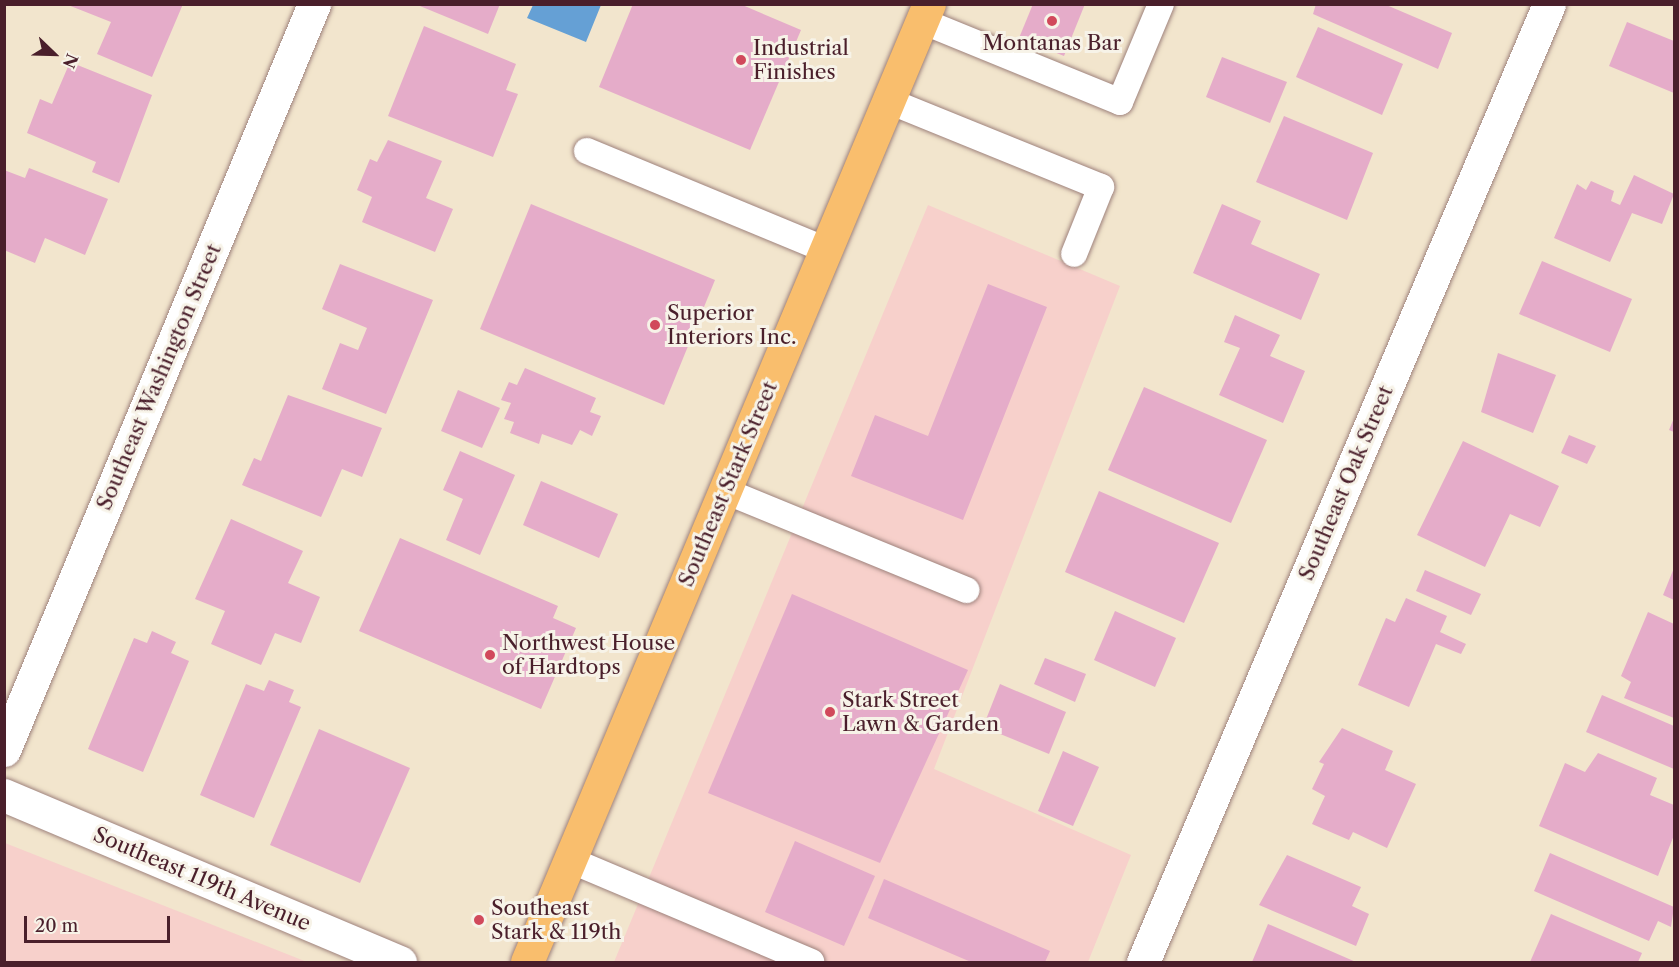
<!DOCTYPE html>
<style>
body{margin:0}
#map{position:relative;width:1679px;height:967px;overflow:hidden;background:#f2e5cd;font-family:"Libre Caslon Text",serif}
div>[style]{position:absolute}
.built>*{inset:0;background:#f7d0cb}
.water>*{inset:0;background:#65a0d5}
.building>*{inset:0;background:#e5acc9}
.roads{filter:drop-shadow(0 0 2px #9e827c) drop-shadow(0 0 2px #9e827c)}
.lane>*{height:26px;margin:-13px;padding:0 13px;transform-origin:13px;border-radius:13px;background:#fff}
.street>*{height:33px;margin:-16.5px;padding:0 16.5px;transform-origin:16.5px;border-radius:16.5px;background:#fff}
.primary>*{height:33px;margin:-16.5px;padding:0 16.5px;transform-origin:16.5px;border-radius:16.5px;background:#f9be6d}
.dots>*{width:16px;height:16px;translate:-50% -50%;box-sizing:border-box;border:3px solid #f7f3e8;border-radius:50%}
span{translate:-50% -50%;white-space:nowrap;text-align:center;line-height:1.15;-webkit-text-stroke:6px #f7f3e8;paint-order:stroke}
.poi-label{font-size:21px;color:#4a1f2b}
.left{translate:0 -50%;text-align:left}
.street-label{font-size:21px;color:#4a1f2b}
.frame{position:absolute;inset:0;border:6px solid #4a1f2b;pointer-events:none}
.north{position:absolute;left:24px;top:24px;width:60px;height:60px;-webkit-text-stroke:4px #f7f3e8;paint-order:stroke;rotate:113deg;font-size:16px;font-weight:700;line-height:24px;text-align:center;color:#4a1f2b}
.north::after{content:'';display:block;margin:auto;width:21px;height:27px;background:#4a1f2b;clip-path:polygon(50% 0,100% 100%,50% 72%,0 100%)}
.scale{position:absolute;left:24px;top:916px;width:146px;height:27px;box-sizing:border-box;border:3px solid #4a1f2b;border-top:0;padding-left:8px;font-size:18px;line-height:21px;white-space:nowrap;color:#4a1f2b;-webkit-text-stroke:4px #f7f3e8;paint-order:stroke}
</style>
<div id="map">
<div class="built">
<i style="clip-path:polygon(928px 205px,1120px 286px,934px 769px,1131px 855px,1088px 962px,614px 962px)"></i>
<i style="clip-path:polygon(4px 843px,5px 843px,307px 962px,5px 962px)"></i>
</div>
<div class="water">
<i style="clip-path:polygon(533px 5px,533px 4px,601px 5px,586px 42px,527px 18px)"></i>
</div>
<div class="building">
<i style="clip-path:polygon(183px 4px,152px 77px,97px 54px,111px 22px,68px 5px)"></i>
<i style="clip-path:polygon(415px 4px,500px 4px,488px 34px)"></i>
<i style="clip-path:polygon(633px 4px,740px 4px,801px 30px,750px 150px,599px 87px)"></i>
<i style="clip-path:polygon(1033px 4px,1085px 4px,1064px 56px,1019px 38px)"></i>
<i style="clip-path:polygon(1316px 4px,1384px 4px,1452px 33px,1438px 69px,1313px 14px)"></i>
<i style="clip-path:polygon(1627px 22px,1674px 41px,1674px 93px,1609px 66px)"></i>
<i style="clip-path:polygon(424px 26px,516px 64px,506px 90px,518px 94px,493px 157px,388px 116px)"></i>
<i style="clip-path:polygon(1318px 27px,1403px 64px,1382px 115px,1296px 77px)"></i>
<i style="clip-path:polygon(1222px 57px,1287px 82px,1270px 123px,1206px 97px)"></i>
<i style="clip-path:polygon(70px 62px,152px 95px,119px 183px,92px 172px,96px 162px,27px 133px,40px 99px,52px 104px)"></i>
<i style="clip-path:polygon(1284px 116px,1373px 153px,1347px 220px,1256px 182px)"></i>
<i style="clip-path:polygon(388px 140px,442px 161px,426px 198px,453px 209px,435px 252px,362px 222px,372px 197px,357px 190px,370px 159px,377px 162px)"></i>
<i style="clip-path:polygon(29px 168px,108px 199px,85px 255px,45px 238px,35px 263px,4px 250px,4px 170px,25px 178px)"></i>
<i style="clip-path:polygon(1634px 175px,1674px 194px,1662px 224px,1632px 213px,1610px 262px,1554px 238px,1577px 184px,1586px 190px,1591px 181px,1614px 191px,1611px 201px,1620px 205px)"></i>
<i style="clip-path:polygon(531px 204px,715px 280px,664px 405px,480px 329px)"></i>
<i style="clip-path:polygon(1222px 204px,1261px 221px,1251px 244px,1320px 274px,1301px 320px,1193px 273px)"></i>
<i style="clip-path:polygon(1542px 261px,1632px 299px,1610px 352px,1519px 314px)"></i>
<i style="clip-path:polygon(340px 264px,433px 300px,386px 414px,322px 389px,340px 343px,358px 350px,367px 328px,322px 309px)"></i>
<i style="clip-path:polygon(988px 284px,1047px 307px,963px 520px,851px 476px,875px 415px,928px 436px)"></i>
<i style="clip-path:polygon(1235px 315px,1280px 335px,1270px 356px,1305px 371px,1283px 423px,1219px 395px,1240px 348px,1224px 342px)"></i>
<i style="clip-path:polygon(1498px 353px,1556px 375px,1533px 433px,1481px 412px)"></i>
<i style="clip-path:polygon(525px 368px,596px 398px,590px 412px,601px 416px,592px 436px,580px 430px,572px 445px,542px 434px,539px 444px,510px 433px,514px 422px,504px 419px,511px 403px,501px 400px,509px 382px,517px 385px)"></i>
<i style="clip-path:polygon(1144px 387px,1267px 440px,1231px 523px,1108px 470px)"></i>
<i style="clip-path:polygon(458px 390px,500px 408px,482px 448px,441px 431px)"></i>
<i style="clip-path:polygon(288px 395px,382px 428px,362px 477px,342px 469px,321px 517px,242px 485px,254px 458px,261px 461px)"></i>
<i style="clip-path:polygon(1674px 418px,1674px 432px,1669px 430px)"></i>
<i style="clip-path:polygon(1569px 435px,1596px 446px,1587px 464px,1561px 453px)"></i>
<i style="clip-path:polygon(1463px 441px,1559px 486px,1540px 527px,1510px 514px,1485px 567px,1417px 535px)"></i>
<i style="clip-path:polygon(460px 451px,515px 475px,480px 555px,446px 540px,463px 499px,443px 490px)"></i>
<i style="clip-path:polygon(541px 481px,618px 514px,599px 558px,523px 525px)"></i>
<i style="clip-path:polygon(1099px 491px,1219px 543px,1184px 623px,1065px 572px)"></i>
<i style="clip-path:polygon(231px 519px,303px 551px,288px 583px,320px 597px,301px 643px,275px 633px,261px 665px,211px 644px,225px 611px,195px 599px)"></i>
<i style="clip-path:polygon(400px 538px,558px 606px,553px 618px,576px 628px,541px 709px,359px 631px)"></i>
<i style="clip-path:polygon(1674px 568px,1674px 600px,1663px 595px)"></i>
<i style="clip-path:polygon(1425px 570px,1481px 594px,1471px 615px,1416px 591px)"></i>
<i style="clip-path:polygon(792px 594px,968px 670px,880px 863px,708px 793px)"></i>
<i style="clip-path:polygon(1406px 598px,1447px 616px,1440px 632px,1466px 644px,1461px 654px,1436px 644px,1409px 707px,1358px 685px,1386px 618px,1395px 622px)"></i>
<i style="clip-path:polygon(1115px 611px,1176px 638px,1155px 687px,1094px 660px)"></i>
<i style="clip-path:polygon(1648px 612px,1674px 624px,1674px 718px,1624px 698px,1631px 682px,1621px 676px)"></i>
<i style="clip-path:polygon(152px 631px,176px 642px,171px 653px,189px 661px,143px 772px,88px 749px,134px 638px,147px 643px)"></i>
<i style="clip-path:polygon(1045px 658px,1086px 674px,1075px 702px,1034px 684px)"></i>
<i style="clip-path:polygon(269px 680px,294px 690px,289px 702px,301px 707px,254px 818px,200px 795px,246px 684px,264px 691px)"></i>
<i style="clip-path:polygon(1000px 684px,1066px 712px,1049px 754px,983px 727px)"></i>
<i style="clip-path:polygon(1602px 695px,1674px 726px,1674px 769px,1586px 732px)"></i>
<i style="clip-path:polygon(1342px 728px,1393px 751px,1385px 770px,1416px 784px,1387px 848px,1353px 832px,1349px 840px,1312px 824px,1325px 796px,1312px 789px,1324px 764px,1319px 762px)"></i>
<i style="clip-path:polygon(319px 729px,410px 768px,360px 883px,270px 845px)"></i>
<i style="clip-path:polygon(1063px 751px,1099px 767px,1073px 826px,1038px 811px)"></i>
<i style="clip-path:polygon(1598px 753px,1657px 778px,1650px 795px,1674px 805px,1674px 835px,1658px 876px,1539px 826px,1565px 763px,1585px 772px)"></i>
<i style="clip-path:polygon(795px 841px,875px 876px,844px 946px,765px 912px)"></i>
<i style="clip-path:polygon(1550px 853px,1674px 907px,1671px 927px,1658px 921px,1649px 941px,1534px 891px)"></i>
<i style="clip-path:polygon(1287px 855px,1361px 887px,1352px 906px,1369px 914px,1356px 946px,1259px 905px)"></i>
<i style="clip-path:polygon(884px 879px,1050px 951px,1045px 962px,971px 962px,868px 918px)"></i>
<i style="clip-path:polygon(1551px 914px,1642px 953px,1638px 962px,1530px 962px)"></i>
<i style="clip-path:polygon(1268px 924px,1356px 962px,1252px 962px)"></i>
</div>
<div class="roads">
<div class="lane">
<i style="left:922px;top:21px;width:214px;rotate:22.2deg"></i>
<i style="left:1120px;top:102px;width:106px;rotate:-67.3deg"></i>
<i style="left:889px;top:101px;width:229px;rotate:22.1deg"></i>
<i style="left:1101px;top:187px;width:72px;rotate:111.9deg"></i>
<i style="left:587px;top:151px;width:259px;rotate:22.5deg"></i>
<i style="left:725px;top:491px;width:261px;rotate:22.3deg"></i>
<i style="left:570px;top:860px;width:262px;rotate:22.9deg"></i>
</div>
<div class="street">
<i style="left:4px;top:750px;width:808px;rotate:-67.43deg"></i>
<i style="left:4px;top:795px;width:430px;rotate:22.9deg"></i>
<i style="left:1143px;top:962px;width:1040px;rotate:-67.03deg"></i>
</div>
<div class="primary">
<i style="left:527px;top:962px;width:1039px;rotate:-67.24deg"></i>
</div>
</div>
<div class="dots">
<i style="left:1052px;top:21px;background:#d1495b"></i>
<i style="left:741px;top:60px;background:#d1495b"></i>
<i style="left:655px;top:325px;background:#d1495b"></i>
<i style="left:490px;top:655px;background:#d1495b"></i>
<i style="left:830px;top:712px;background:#d1495b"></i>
<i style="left:479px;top:920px;background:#d1495b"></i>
</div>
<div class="poi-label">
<span style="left:1052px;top:43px">Montanas Bar</span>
<span class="left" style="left:753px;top:60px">Industrial<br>Finishes</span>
<span class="left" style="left:667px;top:325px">Superior<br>Interiors Inc.</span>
<span class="left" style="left:502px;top:655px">Northwest House<br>of Hardtops</span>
<span class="left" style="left:842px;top:712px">Stark Street<br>Lawn &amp; Garden</span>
<span class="left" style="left:491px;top:920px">Southeast<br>Stark &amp; 119th</span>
</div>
<div class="street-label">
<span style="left:159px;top:377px;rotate:-67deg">Southeast Washington Street</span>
<span style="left:1346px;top:483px;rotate:-67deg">Southeast Oak Street</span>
<span style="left:728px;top:484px;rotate:-67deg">Southeast Stark Street</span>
<span style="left:202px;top:879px;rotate:23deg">Southeast 119th Avenue</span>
</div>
<div class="frame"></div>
<div class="north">N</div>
<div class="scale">20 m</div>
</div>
